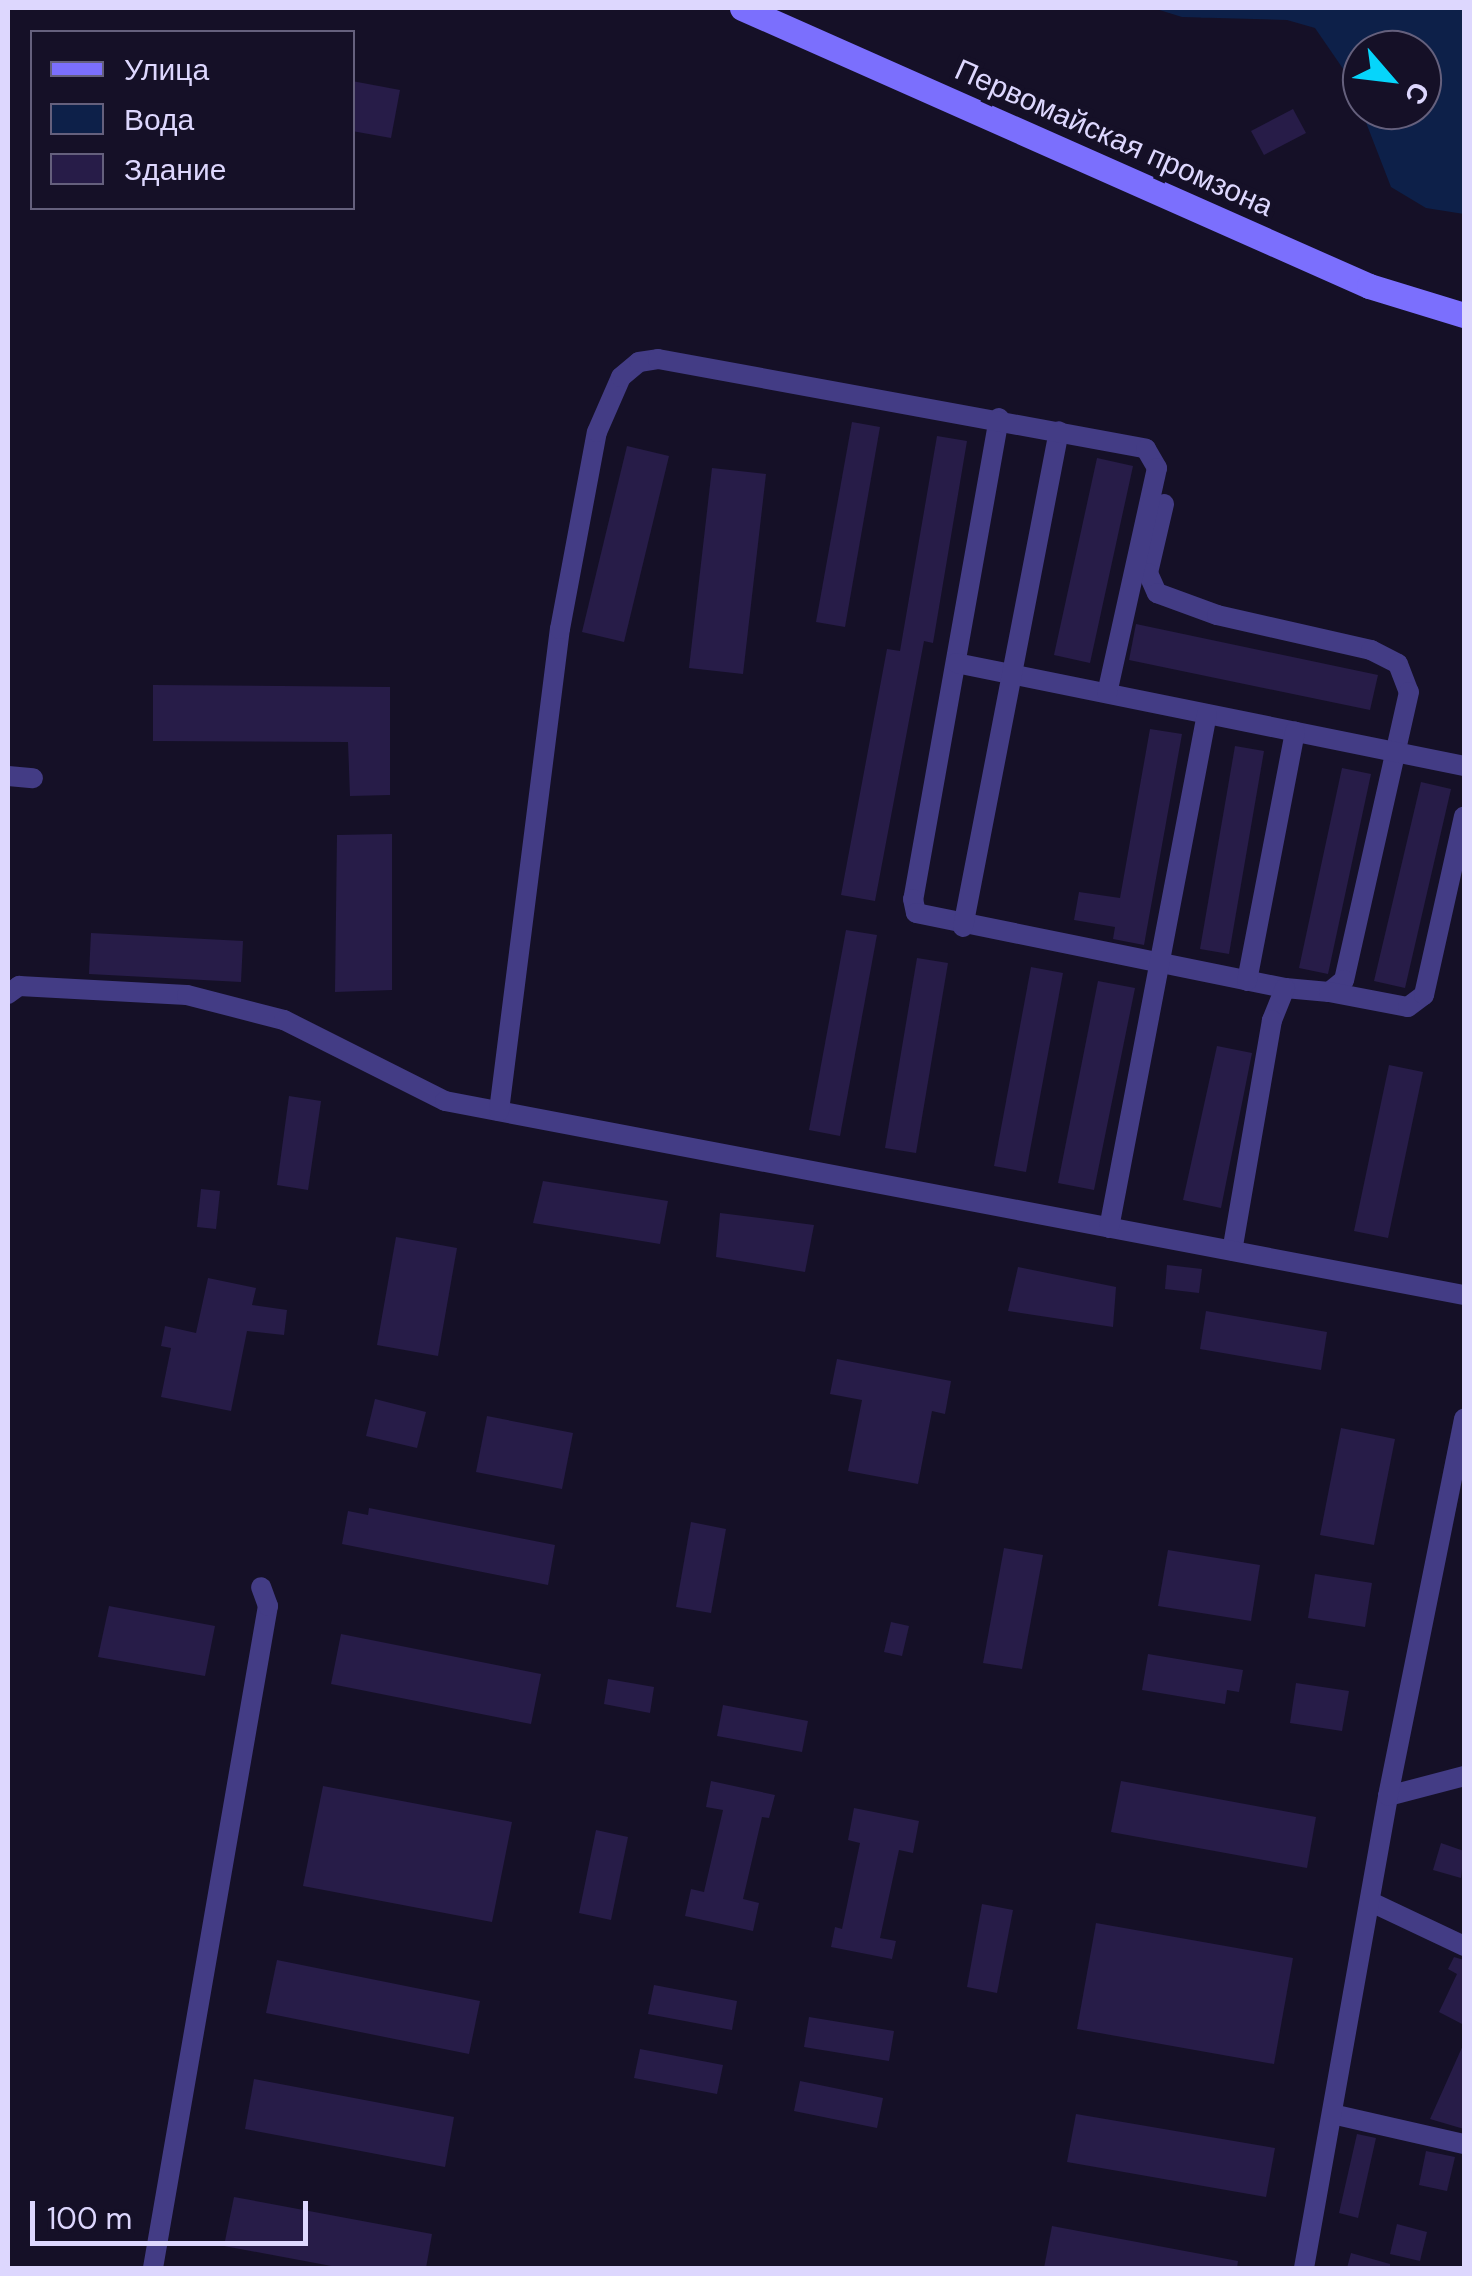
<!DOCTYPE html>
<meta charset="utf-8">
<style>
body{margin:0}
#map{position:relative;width:1472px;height:2276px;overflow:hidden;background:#151027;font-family:"DM Sans",sans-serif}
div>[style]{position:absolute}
.water>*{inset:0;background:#0d2049}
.building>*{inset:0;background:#271c48}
.minor>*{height:20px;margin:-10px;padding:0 10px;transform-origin:10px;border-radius:10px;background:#433c85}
.secondary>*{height:25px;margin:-12.5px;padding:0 12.5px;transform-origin:12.5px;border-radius:12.5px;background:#7b6ffd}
span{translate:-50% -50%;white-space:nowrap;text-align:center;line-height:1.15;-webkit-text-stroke:10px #151027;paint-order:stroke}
.street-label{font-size:30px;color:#ddd7fe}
.frame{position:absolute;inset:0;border:10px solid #ddd7fe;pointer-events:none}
.legend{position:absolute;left:30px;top:30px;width:325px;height:180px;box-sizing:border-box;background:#151027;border:2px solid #65607d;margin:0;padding:12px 18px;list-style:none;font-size:30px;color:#ddd7fe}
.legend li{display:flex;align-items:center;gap:20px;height:50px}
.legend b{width:50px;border:2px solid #65607d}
.north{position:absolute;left:1342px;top:30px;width:100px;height:100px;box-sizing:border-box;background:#151027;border:2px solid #65607d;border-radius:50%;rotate:118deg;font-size:28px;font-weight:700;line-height:40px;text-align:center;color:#ddd7fe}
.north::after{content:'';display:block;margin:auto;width:35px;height:45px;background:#06d5fb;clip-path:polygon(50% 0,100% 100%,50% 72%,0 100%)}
.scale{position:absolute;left:30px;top:2201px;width:278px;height:45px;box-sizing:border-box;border:5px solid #ddd7fe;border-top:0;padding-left:12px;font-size:30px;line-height:35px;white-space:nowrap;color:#ddd7fe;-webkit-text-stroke:8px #151027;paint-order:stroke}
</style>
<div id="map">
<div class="water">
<i style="clip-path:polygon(evenodd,1153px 8px,1464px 8px,1464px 214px,1426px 208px,1391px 187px,1348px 76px,1315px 28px,1287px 20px,1182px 17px,1153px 8px,1362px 50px,1422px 50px,1422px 110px,1362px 110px,1362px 50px)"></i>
</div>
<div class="building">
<i style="clip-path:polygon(352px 81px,400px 90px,391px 138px,352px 131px)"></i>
<i style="clip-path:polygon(1293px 109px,1306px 133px,1264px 155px,1251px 131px)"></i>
<i style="clip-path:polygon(852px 422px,880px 427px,845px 627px,816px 622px)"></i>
<i style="clip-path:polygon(937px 436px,967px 441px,933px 643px,924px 641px,875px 901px,841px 895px,887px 649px,900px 651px)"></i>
<i style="clip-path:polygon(627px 446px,669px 456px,624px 642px,582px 632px)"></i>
<i style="clip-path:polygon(1097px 458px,1133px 466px,1090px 663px,1054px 655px)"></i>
<i style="clip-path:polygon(712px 468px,766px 474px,743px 674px,689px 668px)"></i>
<i style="clip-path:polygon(1136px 624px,1378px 675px,1370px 710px,1129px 660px)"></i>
<i style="clip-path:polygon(153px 685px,390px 687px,390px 795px,350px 796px,348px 742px,153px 741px)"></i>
<i style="clip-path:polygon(1150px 729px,1182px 734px,1144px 945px,1113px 939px,1115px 927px,1074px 920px,1079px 892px,1120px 898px)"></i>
<i style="clip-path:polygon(1235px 746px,1264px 751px,1229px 954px,1200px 949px)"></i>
<i style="clip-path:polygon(1342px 768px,1371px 774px,1328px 974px,1299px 968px)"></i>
<i style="clip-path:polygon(1421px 782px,1451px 789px,1405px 988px,1374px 981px)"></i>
<i style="clip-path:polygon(392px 834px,392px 990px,335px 992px,337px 835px)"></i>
<i style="clip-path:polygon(846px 930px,877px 935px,840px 1136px,809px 1130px)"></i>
<i style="clip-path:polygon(91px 933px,243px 941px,241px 982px,89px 974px)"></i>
<i style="clip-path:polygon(917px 958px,948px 963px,916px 1153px,885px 1148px)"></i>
<i style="clip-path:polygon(1031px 967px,1063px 973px,1026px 1172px,994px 1166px)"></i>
<i style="clip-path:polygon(1098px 981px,1135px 988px,1094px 1190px,1058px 1183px)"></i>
<i style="clip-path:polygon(1217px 1046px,1252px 1053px,1221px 1208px,1183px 1200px)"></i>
<i style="clip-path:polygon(1389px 1065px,1423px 1072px,1388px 1238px,1354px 1231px)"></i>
<i style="clip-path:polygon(289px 1096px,321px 1101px,308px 1190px,277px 1185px)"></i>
<i style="clip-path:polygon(543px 1181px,668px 1201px,660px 1244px,533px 1223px)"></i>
<i style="clip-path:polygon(201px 1189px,220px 1191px,216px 1229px,197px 1227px)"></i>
<i style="clip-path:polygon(720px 1213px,814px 1225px,805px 1272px,716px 1257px)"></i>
<i style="clip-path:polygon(396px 1237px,457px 1248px,438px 1356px,377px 1345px)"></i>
<i style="clip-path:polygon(1167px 1265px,1202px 1269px,1199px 1293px,1165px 1289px)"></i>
<i style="clip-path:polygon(1018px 1267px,1116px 1287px,1113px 1327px,1008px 1311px)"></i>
<i style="clip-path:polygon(208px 1278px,256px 1288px,252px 1305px,287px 1310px,284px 1335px,247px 1331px,231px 1411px,161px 1397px,171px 1348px,161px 1346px,165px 1326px,196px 1333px)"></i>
<i style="clip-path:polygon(1206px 1311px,1327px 1332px,1321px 1370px,1200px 1349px)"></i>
<i style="clip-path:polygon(837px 1359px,951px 1381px,945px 1414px,932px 1411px,918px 1484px,848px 1471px,862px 1400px,830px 1394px)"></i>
<i style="clip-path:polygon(375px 1399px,426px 1412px,417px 1448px,366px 1436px)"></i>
<i style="clip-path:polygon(487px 1416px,573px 1433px,562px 1489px,476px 1472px)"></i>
<i style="clip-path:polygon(1341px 1428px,1395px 1439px,1374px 1545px,1320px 1535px)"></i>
<i style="clip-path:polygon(369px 1508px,555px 1545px,548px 1585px,342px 1544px,348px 1511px,368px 1515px)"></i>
<i style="clip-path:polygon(691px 1522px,726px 1529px,711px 1613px,676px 1607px)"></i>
<i style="clip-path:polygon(1004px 1548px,1043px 1555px,1022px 1669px,983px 1663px)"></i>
<i style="clip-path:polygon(1168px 1550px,1260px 1565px,1251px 1621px,1158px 1606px)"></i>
<i style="clip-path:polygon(1315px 1574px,1372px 1583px,1365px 1627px,1308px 1618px)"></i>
<i style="clip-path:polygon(109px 1606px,215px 1626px,205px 1676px,98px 1657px)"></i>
<i style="clip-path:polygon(891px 1622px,909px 1626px,902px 1656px,884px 1652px)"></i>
<i style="clip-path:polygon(341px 1634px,541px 1674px,531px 1724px,331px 1684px)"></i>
<i style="clip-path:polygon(1148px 1654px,1243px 1670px,1239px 1692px,1227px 1690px,1225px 1704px,1142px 1690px)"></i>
<i style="clip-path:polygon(608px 1679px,654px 1687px,650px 1713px,604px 1704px)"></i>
<i style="clip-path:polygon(1296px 1683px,1349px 1691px,1342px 1731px,1290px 1723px)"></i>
<i style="clip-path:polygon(723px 1705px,808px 1721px,802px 1752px,717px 1736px)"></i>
<i style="clip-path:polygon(711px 1781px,775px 1795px,769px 1818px,762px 1817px,743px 1899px,759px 1903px,753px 1931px,685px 1916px,691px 1889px,704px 1892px,723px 1810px,706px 1807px)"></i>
<i style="clip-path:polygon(1121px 1781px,1316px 1817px,1307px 1868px,1111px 1832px)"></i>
<i style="clip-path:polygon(323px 1786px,512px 1822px,492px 1922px,303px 1886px)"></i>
<i style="clip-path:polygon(854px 1808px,919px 1821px,913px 1853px,899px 1850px,880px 1938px,896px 1941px,892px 1959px,831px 1947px,835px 1927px,842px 1929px,860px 1843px,848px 1840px)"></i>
<i style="clip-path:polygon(596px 1830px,628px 1837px,611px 1920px,579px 1913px)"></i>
<i style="clip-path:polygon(1441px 1843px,1464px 1851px,1461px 1878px,1433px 1870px)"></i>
<i style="clip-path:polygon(982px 1904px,1013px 1910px,997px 1993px,967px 1987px)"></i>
<i style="clip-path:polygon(1096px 1923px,1293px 1958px,1274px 2064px,1077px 2029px)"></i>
<i style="clip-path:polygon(1454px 1957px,1464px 1960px,1464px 2025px,1439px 2012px,1457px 1974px,1448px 1969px)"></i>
<i style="clip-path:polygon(277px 1960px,480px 2001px,469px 2054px,266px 2013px)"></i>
<i style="clip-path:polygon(654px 1985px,737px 2001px,732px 2030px,648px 2014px)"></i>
<i style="clip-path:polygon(809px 2017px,894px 2031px,889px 2061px,804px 2047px)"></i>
<i style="clip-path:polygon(1464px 2043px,1464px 2129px,1430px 2119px)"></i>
<i style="clip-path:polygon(640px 2049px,723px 2065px,717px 2094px,634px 2078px)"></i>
<i style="clip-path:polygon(254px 2079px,454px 2117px,445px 2167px,245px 2129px)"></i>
<i style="clip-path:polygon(800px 2081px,883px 2098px,877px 2128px,794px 2111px)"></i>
<i style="clip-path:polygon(1076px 2114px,1275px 2148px,1266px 2197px,1067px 2162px)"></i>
<i style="clip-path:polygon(1357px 2134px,1376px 2138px,1358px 2218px,1339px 2213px)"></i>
<i style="clip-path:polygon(1426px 2151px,1455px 2157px,1447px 2191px,1419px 2185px)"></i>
<i style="clip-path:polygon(234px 2197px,432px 2234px,426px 2268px,342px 2268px,224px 2246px)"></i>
<i style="clip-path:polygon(1397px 2224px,1427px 2232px,1420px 2261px,1390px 2254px)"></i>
<i style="clip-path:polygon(1052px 2226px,1238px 2261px,1237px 2268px,1044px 2268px)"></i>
<i style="clip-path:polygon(1351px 2253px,1390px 2264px,1390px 2268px,1347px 2268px)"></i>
</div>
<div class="minor">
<i style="left:999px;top:418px;width:489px;rotate:100.1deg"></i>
<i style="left:913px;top:899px;width:14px;rotate:78deg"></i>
<i style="left:916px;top:913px;width:377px;rotate:11.5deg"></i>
<i style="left:1164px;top:504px;width:71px;rotate:103.1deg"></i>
<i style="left:1148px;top:573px;width:22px;rotate:66deg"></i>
<i style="left:1157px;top:593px;width:64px;rotate:20.1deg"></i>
<i style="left:1217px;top:615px;width:158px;rotate:12.8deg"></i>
<i style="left:1371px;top:650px;width:30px;rotate:27deg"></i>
<i style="left:1398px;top:664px;width:30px;rotate:69deg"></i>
<i style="left:1409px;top:692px;width:295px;rotate:102.7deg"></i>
<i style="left:1344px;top:980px;width:19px;rotate:141deg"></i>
<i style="left:1329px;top:992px;width:44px;rotate:-174.8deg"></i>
<i style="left:1285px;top:988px;width:35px;rotate:112deg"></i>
<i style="left:1272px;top:1020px;width:234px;rotate:99.8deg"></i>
<i style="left:956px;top:663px;width:518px;rotate:11.46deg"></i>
<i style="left:8px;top:776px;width:25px;rotate:5deg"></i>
<i style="left:963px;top:927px;width:505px;rotate:-79.05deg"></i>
<i style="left:1247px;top:981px;width:254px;rotate:-79.1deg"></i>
<i style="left:1329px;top:992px;width:80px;rotate:10.8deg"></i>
<i style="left:1408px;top:1007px;width:20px;rotate:-37deg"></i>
<i style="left:1424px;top:995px;width:183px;rotate:-77.4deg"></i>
<i style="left:8px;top:994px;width:14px;rotate:-36deg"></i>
<i style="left:19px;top:986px;width:168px;rotate:3.1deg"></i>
<i style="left:187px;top:995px;width:100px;rotate:14.5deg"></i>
<i style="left:284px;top:1020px;width:180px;rotate:26.7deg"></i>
<i style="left:445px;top:1101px;width:1037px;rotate:10.78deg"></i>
<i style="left:499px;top:1111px;width:486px;rotate:-82.8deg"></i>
<i style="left:560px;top:629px;width:200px;rotate:-79.4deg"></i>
<i style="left:597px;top:432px;width:60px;rotate:-66.4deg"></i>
<i style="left:621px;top:377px;width:23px;rotate:-40deg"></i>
<i style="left:639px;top:362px;width:19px;rotate:-9deg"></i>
<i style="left:658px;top:359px;width:496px;rotate:10.4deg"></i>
<i style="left:1146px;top:449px;width:22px;rotate:60deg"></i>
<i style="left:1157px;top:468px;width:230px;rotate:102.5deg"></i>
<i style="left:1109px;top:1228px;width:523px;rotate:-79.21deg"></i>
<i style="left:1388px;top:1796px;width:79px;rotate:-14.7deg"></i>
<i style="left:1371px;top:1902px;width:103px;rotate:25.3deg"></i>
<i style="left:1332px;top:2114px;width:135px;rotate:12.8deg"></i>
<i style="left:153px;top:2268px;width:672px;rotate:-80.15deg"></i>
<i style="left:268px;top:1606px;width:20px;rotate:-110deg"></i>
<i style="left:1304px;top:2268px;width:479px;rotate:-79.9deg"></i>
<i style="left:1388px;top:1796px;width:385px;rotate:-78.6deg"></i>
</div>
<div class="secondary">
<i style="left:742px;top:8px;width:686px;rotate:23.91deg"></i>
<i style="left:1369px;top:286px;width:99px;rotate:17deg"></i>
</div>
<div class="street-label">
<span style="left:1114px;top:138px;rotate:24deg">Первомайская промзона</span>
</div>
<div class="frame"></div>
<ul class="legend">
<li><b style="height:12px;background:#7b6ffd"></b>Улица</li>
<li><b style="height:28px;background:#0d2049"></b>Вода</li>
<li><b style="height:28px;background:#271c48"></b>Здание</li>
</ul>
<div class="north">С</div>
<div class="scale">100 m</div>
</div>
